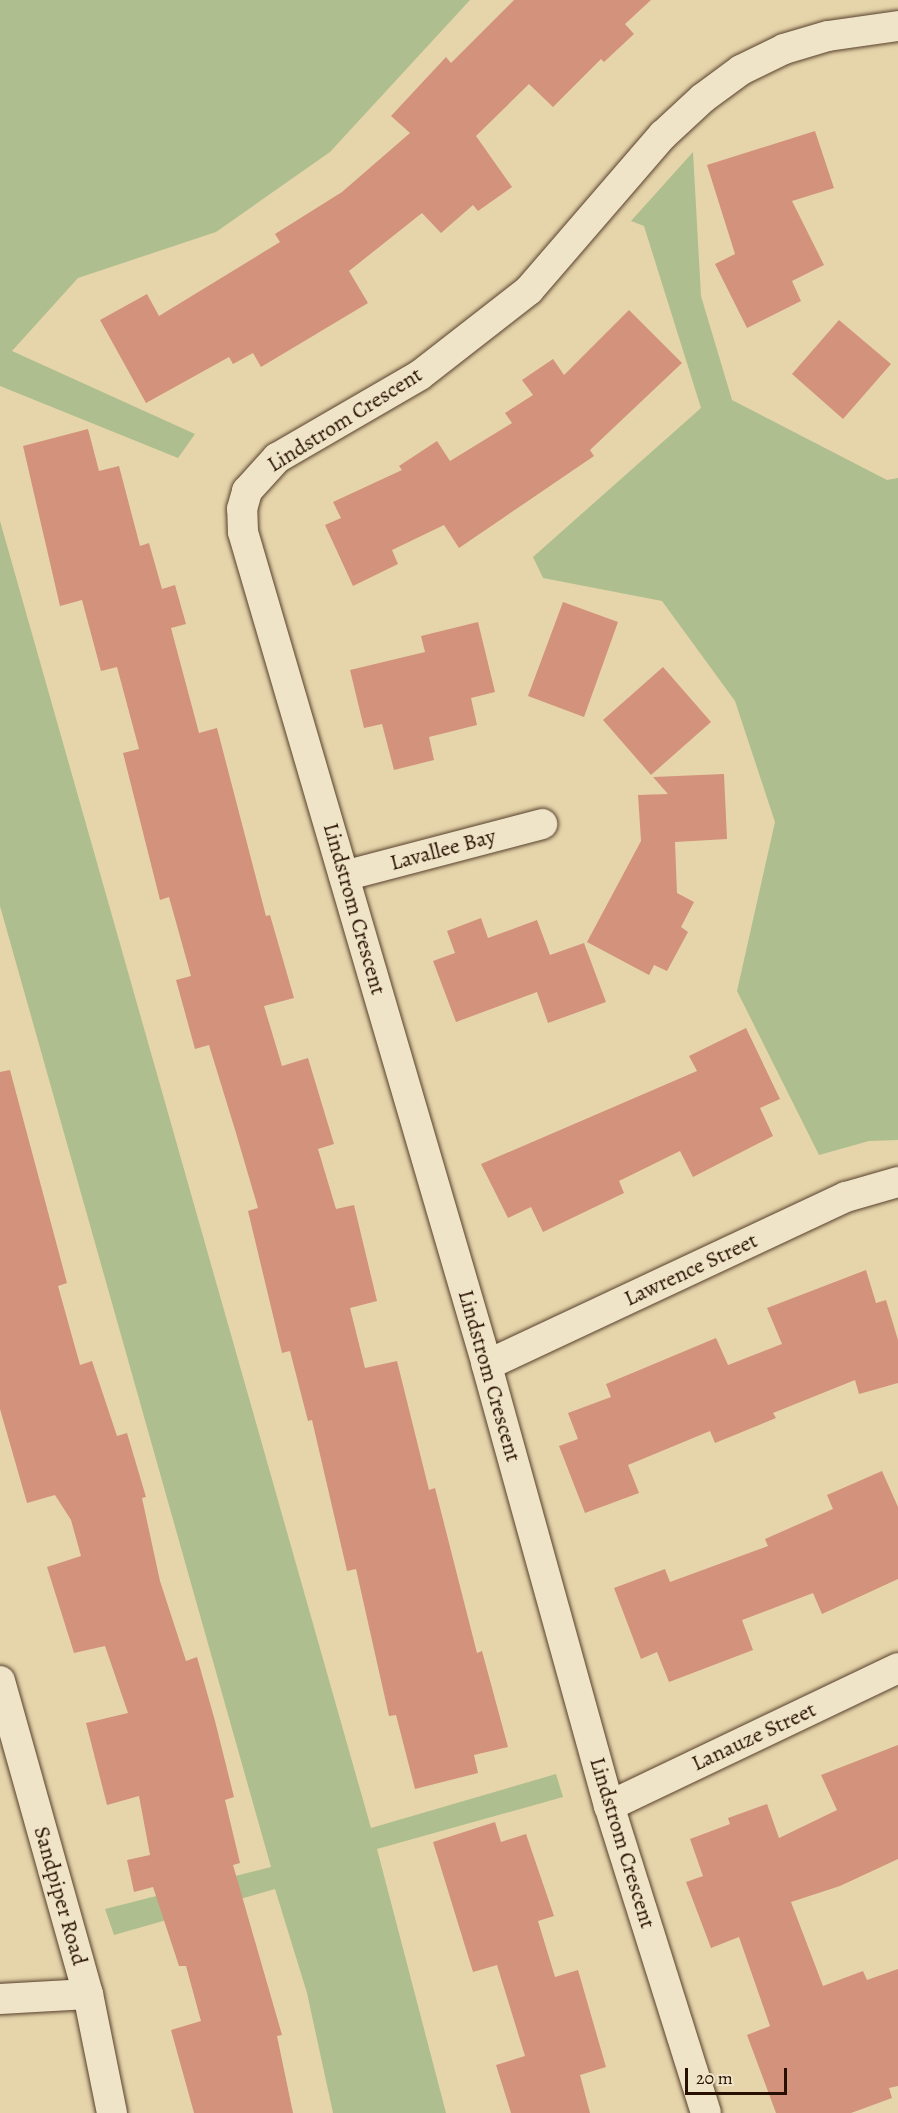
<!DOCTYPE html>
<style>
body{margin:0}
#map{position:relative;width:898px;height:2113px;overflow:hidden;background:#e6d5ab;font-family:Alegreya,serif}
div>[style]{position:absolute}
.green>*{inset:0;background:#aebe8e}
.building>*{inset:0;background:#d3927c}
.roads{filter:drop-shadow(0 0 2px #58412c) drop-shadow(0 0 2px #58412c)}
.minor>*{height:30px;margin:-15px;padding:0 15px;transform-origin:15px;border-radius:15px;background:#efe4c8}
span{translate:-50% -50%;white-space:nowrap;text-align:center;line-height:1.15;-webkit-text-stroke:4.5px #efe4c8;paint-order:stroke}
.street-label{font-size:22px;color:#281001}
.scale{position:absolute;left:685px;top:2068px;width:102px;height:27px;box-sizing:border-box;border:3px solid #281001;border-top:0;padding-left:8px;font-size:18px;line-height:21px;white-space:nowrap;color:#281001;-webkit-text-stroke:4px #efe4c8;paint-order:stroke}
</style>
<div id="map">
<div class="green">
<i style="clip-path:polygon(0 0,470px 0,330px 152px,216px 232px,78px 278px,12px 351px,195px 434px,178px 458px,0 386px)"></i>
<i style="clip-path:polygon(693px 152px,701px 296px,732px 400px,887px 480px,898px 478px,898px 1140px,869px 1141px,819px 1155px,737px 991px,775px 822px,735px 701px,662px 601px,543px 578px,533px 557px,701px 408px,644px 226px,631px 221px)"></i>
<i style="clip-path:polygon(0 521px,371px 1828px,556px 1774px,563px 1797px,377px 1849px,446px 2113px,333px 2113px,307px 1993px,275px 1889px,114px 1935px,105px 1909px,271px 1867px,0 906px)"></i>
</div>
<div class="building">
<i style="clip-path:polygon(514px 0,651px 0,625px 24px,634px 34px,604px 62px,601px 59px,553px 107px,529px 84px,476px 136px,512px 187px,478px 211px,473px 205px,441px 233px,422px 213px,349px 271px,368px 303px,261px 367px,253px 353px,233px 364px,229px 357px,146px 403px,100px 320px,147px 294px,159px 316px,280px 242px,275px 234px,342px 192px,410px 133px,391px 116px,446px 57px,451px 63px)"></i>
<i style="clip-path:polygon(815px 131px,834px 188px,792px 201px,824px 265px,792px 281px,801px 301px,747px 328px,715px 264px,735px 254px,707px 165px)"></i>
<i style="clip-path:polygon(629px 310px,682px 363px,590px 450px,594px 456px,459px 548px,444px 525px,392px 550px,398px 564px,353px 586px,325px 525px,341px 518px,333px 502px,402px 470px,399px 466px,437px 441px,450px 461px,512px 423px,505px 413px,533px 395px,522px 380px,553px 359px,564px 375px)"></i>
<i style="clip-path:polygon(839px 320px,891px 364px,843px 419px,792px 374px)"></i>
<i style="clip-path:polygon(88px 429px,99px 471px,119px 466px,140px 546px,149px 543px,162px 589px,175px 585px,186px 624px,171px 628px,199px 733px,217px 728px,266px 916px,270px 915px,294px 998px,264px 1006px,282px 1066px,308px 1058px,334px 1144px,318px 1149px,336px 1209px,354px 1205px,377px 1301px,350px 1308px,365px 1368px,397px 1361px,429px 1490px,435px 1488px,477px 1653px,482px 1651px,508px 1747px,474px 1755px,478px 1773px,415px 1789px,396px 1715px,389px 1716px,356px 1569px,347px 1571px,312px 1420px,308px 1421px,290px 1351px,282px 1353px,248px 1211px,258px 1208px,236px 1133px,209px 1045px,195px 1049px,176px 980px,191px 976px,169px 897px,160px 900px,123px 753px,139px 749px,117px 667px,101px 671px,82px 600px,60px 606px,23px 446px)"></i>
<i style="clip-path:polygon(563px 602px,618px 622px,584px 717px,528px 696px)"></i>
<i style="clip-path:polygon(478px 622px,495px 692px,471px 698px,477px 725px,429px 737px,434px 760px,394px 770px,382px 724px,364px 728px,350px 670px,425px 652px,421px 636px)"></i>
<i style="clip-path:polygon(663px 667px,711px 722px,651px 775px,603px 720px)"></i>
<i style="clip-path:polygon(724px 774px,727px 839px,675px 842px,677px 893px,694px 902px,681px 927px,688px 932px,667px 971px,654px 965px,649px 975px,587px 942px,641px 841px,638px 795px,668px 794px,653px 777px)"></i>
<i style="clip-path:polygon(481px 918px,488px 938px,537px 920px,550px 955px,584px 943px,606px 1002px,548px 1023px,537px 992px,456px 1022px,433px 961px,455px 953px,447px 931px)"></i>
<i style="clip-path:polygon(746px 1028px,780px 1099px,760px 1108px,773px 1136px,693px 1177px,680px 1151px,619px 1181px,624px 1193px,543px 1232px,531px 1207px,508px 1218px,481px 1164px,697px 1071px,689px 1056px)"></i>
<i style="clip-path:polygon(10px 1070px,67px 1283px,58px 1286px,80px 1365px,92px 1361px,117px 1436px,127px 1433px,146px 1497px,142px 1498px,160px 1581px,186px 1661px,197px 1657px,215px 1721px,234px 1797px,225px 1800px,240px 1863px,233px 1865px,282px 2035px,277px 2036px,293px 2113px,194px 2113px,171px 2030px,201px 2021px,186px 1966px,179px 1966px,153px 1887px,134px 1892px,127px 1860px,150px 1855px,139px 1796px,107px 1805px,86px 1723px,128px 1713px,105px 1646px,74px 1653px,47px 1567px,81px 1556px,71px 1520px,55px 1495px,27px 1503px,0 1409px,0 1072px)"></i>
<i style="clip-path:polygon(866px 1270px,876px 1303px,886px 1300px,898px 1340px,898px 1383px,859px 1394px,855px 1380px,773px 1413px,776px 1418px,715px 1443px,710px 1431px,628px 1465px,639px 1493px,585px 1513px,559px 1446px,578px 1439px,568px 1413px,611px 1397px,606px 1384px,716px 1338px,728px 1365px,782px 1344px,767px 1308px)"></i>
<i style="clip-path:polygon(882px 1471px,898px 1507px,898px 1579px,822px 1614px,813px 1593px,742px 1620px,753px 1650px,669px 1682px,657px 1652px,641px 1659px,614px 1588px,665px 1569px,670px 1582px,768px 1546px,765px 1539px,833px 1509px,827px 1495px)"></i>
<i style="clip-path:polygon(898px 1745px,898px 1859px,840px 1886px,791px 1902px,823px 1986px,863px 1971px,867px 1980px,898px 1969px,898px 2086px,889px 2088px,892px 2098px,851px 2113px,776px 2113px,747px 2035px,770px 2026px,739px 1937px,711px 1948px,686px 1882px,703px 1876px,690px 1839px,730px 1824px,728px 1818px,767px 1804px,779px 1838px,837px 1810px,821px 1775px)"></i>
<i style="clip-path:polygon(495px 1822px,501px 1842px,526px 1834px,554px 1916px,538px 1921px,555px 1977px,578px 1970px,606px 2067px,580px 2075px,590px 2113px,511px 2113px,496px 2065px,525px 2056px,497px 1965px,473px 1972px,433px 1842px)"></i>
</div>
<div class="roads">
<div class="minor">
<i style="left:344px;top:876px;width:205px;rotate:-14.7deg"></i>
<i style="left:487px;top:1365px;width:396px;rotate:-25.1deg"></i>
<i style="left:846px;top:1197px;width:54px;rotate:-16.1deg"></i>
<i style="left:0;top:1681px;width:325px;rotate:74.3deg"></i>
<i style="left:88px;top:1994px;width:121px;rotate:78.6deg"></i>
<i style="left:609px;top:1806px;width:320px;rotate:-25.5deg"></i>
<i style="left:0;top:1999px;width:88px;rotate:-3.3deg"></i>
<i style="left:706px;top:2113px;width:322px;rotate:-107.5deg"></i>
<i style="left:609px;top:1806px;width:458px;rotate:-105.5deg"></i>
<i style="left:487px;top:1365px;width:868px;rotate:-106.33deg"></i>
<i style="left:243px;top:532px;width:23px;rotate:-92deg"></i>
<i style="left:242px;top:509px;width:19px;rotate:-74deg"></i>
<i style="left:247px;top:491px;width:45px;rotate:-47.7deg"></i>
<i style="left:277px;top:458px;width:165px;rotate:-30.1deg"></i>
<i style="left:420px;top:375px;width:138px;rotate:-37.9deg"></i>
<i style="left:529px;top:290px;width:205px;rotate:-49.2deg"></i>
<i style="left:663px;top:135px;width:54px;rotate:-42.8deg"></i>
<i style="left:703px;top:98px;width:47px;rotate:-36.4deg"></i>
<i style="left:741px;top:70px;width:48px;rotate:-26deg"></i>
<i style="left:784px;top:49px;width:46px;rotate:-16.5deg"></i>
<i style="left:828px;top:36px;width:71px;rotate:-8.1deg"></i>
</div>
</div>
<div class="street-label">
<span style="left:345px;top:420px;rotate:-32deg">Lindstrom Crescent</span>
<span style="left:443px;top:850px;rotate:-15deg">Lavallee Bay</span>
<span style="left:354px;top:909px;rotate:74deg">Lindstrom Crescent</span>
<span style="left:691px;top:1270px;rotate:-25deg">Lawrence Street</span>
<span style="left:489px;top:1376px;rotate:74deg">Lindstrom Crescent</span>
<span style="left:754px;top:1737px;rotate:-25deg">Lanauze Street</span>
<span style="left:622px;top:1843px;rotate:73deg">Lindstrom Crescent</span>
<span style="left:60px;top:1896px;rotate:74deg">Sandpiper Road</span>
</div>
<div class="scale">20 m</div>
</div>
